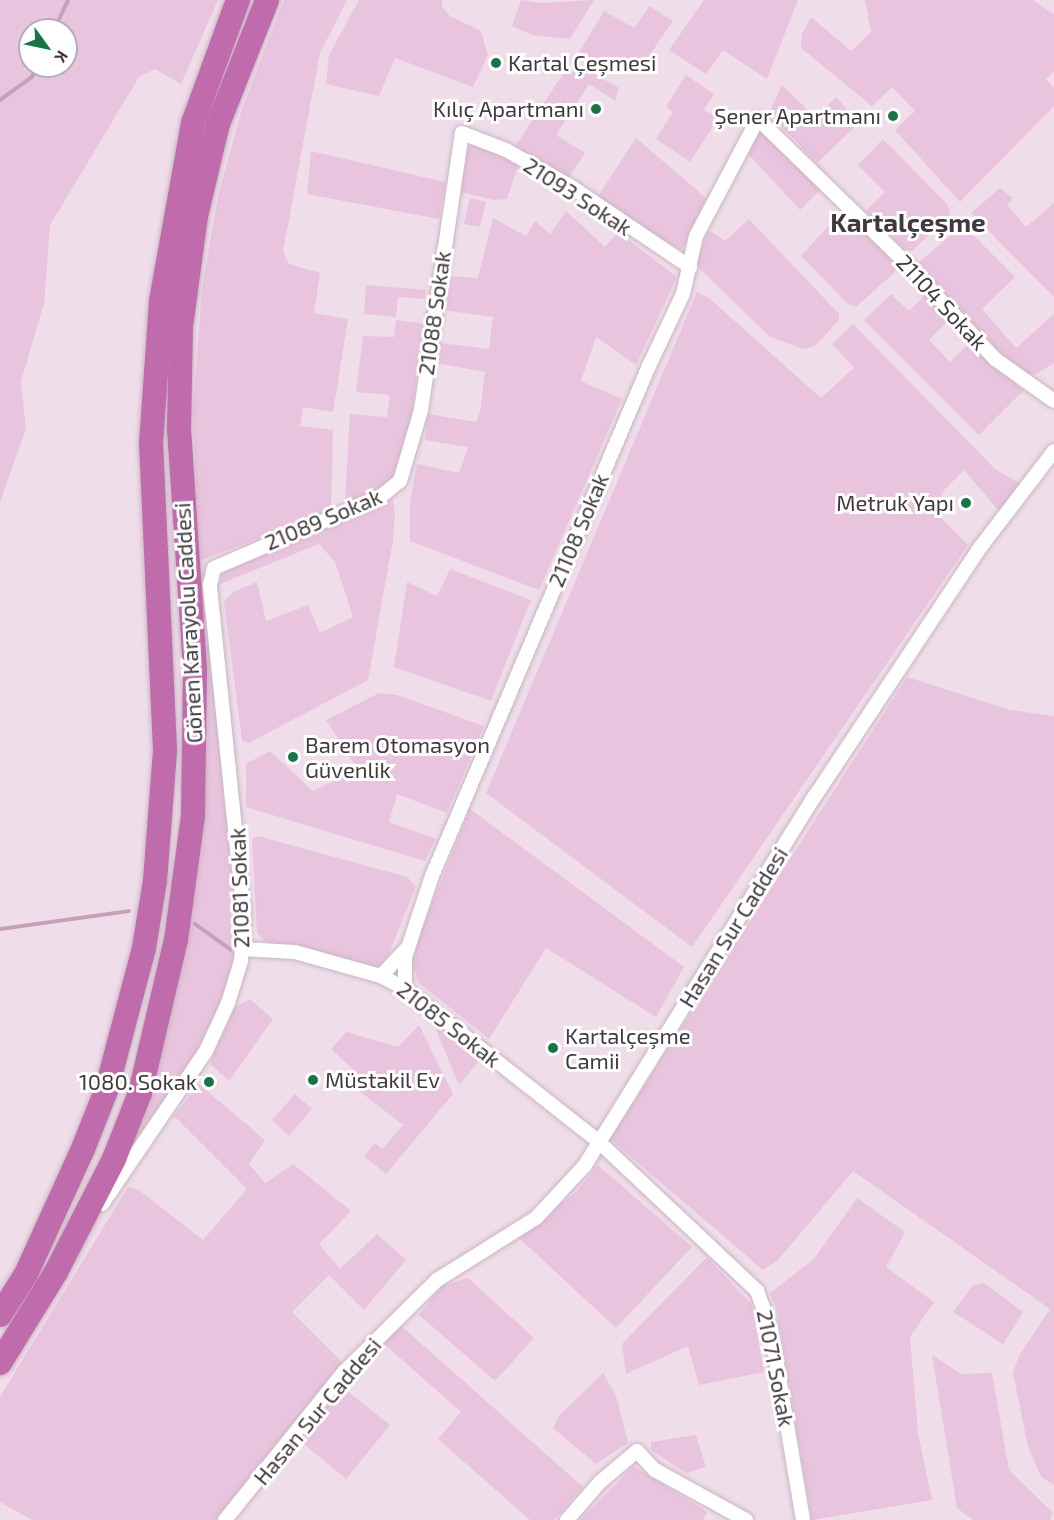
<!DOCTYPE html>
<meta charset="utf-8">
<style>
body{margin:0}
#map{position:relative;width:1054px;height:1520px;overflow:hidden;background:#f0ddea;font-family:"Exo 2",sans-serif}
div>[style]{position:absolute}
.green>*{inset:0;background:#e9c4de}
.stream>*{height:4px;margin:-2px;padding:0 2px;transform-origin:2px;border-radius:2px;background:#c4a0ba}
.roads{filter:drop-shadow(0 0 2px #c8b6c3) drop-shadow(0 0 2px #c8b6c3)}
.street>*{height:14px;margin:-7px;padding:0 7px;transform-origin:7px;border-radius:7px;background:#fff}
.highway>*{height:24px;margin:-12px;padding:0 12px;transform-origin:12px;border-radius:12px;background:#c06bac}
.dots>*{width:16px;height:16px;translate:-50% -50%;box-sizing:border-box;border:3px solid #fff;border-radius:50%}
span{translate:-50% -50%;white-space:nowrap;text-align:center;line-height:1.15;-webkit-text-stroke:6px #fff;paint-order:stroke}
.poi-label{font-size:22px;color:#40393e}
.left{translate:0 -50%;text-align:left}
.right{translate:-100% -50%;text-align:right}
.street-label{font-size:22px;color:#40393e}
.quarter-label{font-size:26px;color:#40393e;font-weight:700}
.north{position:absolute;left:18px;top:18px;width:60px;height:60px;box-sizing:border-box;background:#fff;border:2px solid #b3b0b2;border-radius:50%;rotate:123deg;font-size:16px;font-weight:700;line-height:24px;text-align:center;color:#40393e}
.north::after{content:'';display:block;margin:auto;width:21px;height:27px;background:#1a7347;clip-path:polygon(50% 0,100% 100%,50% 72%,0 100%)}
</style>
<div id="map">
<div class="green">
<i style="clip-path:polygon(evenodd,0 0,218px 0,181px 84px,155px 69px,139px 77px,50px 225px,44px 304px,21px 381px,26px 429px,0 502px,0 0,30px 30px,66px 30px,66px 66px,30px 66px,30px 30px)"></i>
<i style="clip-path:polygon(284px 0,347px 0,320px 53px,283px 251px,289px 264px,320px 273px,314px 313px,348px 319px,333px 412px,303px 407px,300px 426px,333px 430px,331px 511px,199px 561px,193px 412px,202px 288px,218px 196px,242px 109px)"></i>
<i style="clip-path:polygon(359px 0,442px 0,442px 7px,450px 16px,481px 31px,488px 55px,473px 87px,395px 58px,379px 96px,326px 84px,329px 55px)"></i>
<i style="clip-path:polygon(521px 0,541px 3px,594px 0,570px 39px,532px 35px,512px 26px)"></i>
<i style="clip-path:polygon(704px 0,798px 0,767px 79px,723px 50px,706px 74px,669px 50px)"></i>
<i style="clip-path:polygon(865px 0,1033px 0,1054px 14px,1054px 71px,1046px 79px,1054px 88px,1054px 106px,960px 202px,895px 130px,915px 111px,892px 87px,872px 106px,801px 48px,802px 34px,811px 17px,851px 51px,871px 32px)"></i>
<i style="clip-path:polygon(650px 6px,673px 21px,644px 63px,628px 70px,600px 66px,579px 52px,604px 11px,634px 28px)"></i>
<i style="clip-path:polygon(579px 65px,619px 88px,615px 101px,589px 84px,556px 135px,585px 153px,567px 180px,514px 148px,567px 68px)"></i>
<i style="clip-path:polygon(686px 75px,714px 94px,704px 110px,718px 119px,690px 162px,656px 139px,673px 112px,666px 107px)"></i>
<i style="clip-path:polygon(782px 85px,816px 118px,836px 97px,859px 123px,817px 163px,769px 114px)"></i>
<i style="clip-path:polygon(762px 127px,820px 190px,800px 210px,748px 154px)"></i>
<i style="clip-path:polygon(636px 138px,706px 198px,682px 250px,644px 231px,597px 198px)"></i>
<i style="clip-path:polygon(883px 139px,948px 205px,950px 214px,912px 251px,903px 248px,866px 211px,885px 192px,858px 165px)"></i>
<i style="clip-path:polygon(474px 143px,519px 163px,507px 199px,495px 200px,460px 192px,468px 150px)"></i>
<i style="clip-path:polygon(311px 151px,445px 182px,439px 219px,307px 194px)"></i>
<i style="clip-path:polygon(1000px 188px,1013px 198px,1007px 205px,1026px 227px,1054px 203px,1054px 297px,971px 213px)"></i>
<i style="clip-path:polygon(470px 198px,486px 202px,480px 227px,464px 224px)"></i>
<i style="clip-path:polygon(566px 211px,605px 247px,618px 232px,677px 277px,636px 365px,596px 337px,581px 381px,622px 399px,539px 590px,410px 541px,410px 501px,417px 464px,459px 473px,468px 447px,425px 440px,428px 414px,476px 422px,480px 412px,485px 372px,436px 363px,440px 343px,489px 349px,493px 317px,443px 310px,447px 276px,478px 278px,493px 218px,526px 236px,535px 221px,550px 234px)"></i>
<i style="clip-path:polygon(842px 211px,898px 265px,894px 273px,856px 307px,848px 304px,801px 256px)"></i>
<i style="clip-path:polygon(749px 219px,839px 314px,839px 320px,815px 346px,803px 349px,770px 337px,695px 264px,709px 230px,725px 241px)"></i>
<i style="clip-path:polygon(963px 225px,1015px 277px,982px 309px,1016px 348px,1054px 314px,1054px 363px,1036px 374px,1027px 375px,1010px 363px,917px 264px)"></i>
<i style="clip-path:polygon(366px 285px,426px 290px,425px 299px,398px 297px,396px 317px,364px 314px)"></i>
<i style="clip-path:polygon(697px 292px,709px 298px,821px 398px,854px 368px,832px 344px,853px 324px,995px 469px,1021px 484px,999px 511px,964px 470px,944px 490px,933px 510px,968px 545px,692px 947px,486px 793px)"></i>
<i style="clip-path:polygon(927px 293px,951px 318px,929px 340px,950px 362px,972px 340px,1023px 391px,979px 435px,864px 320px,891px 294px,909px 311px)"></i>
<i style="clip-path:polygon(396px 320px,424px 324px,406px 453px,399px 472px,386px 486px,351px 504px,345px 501px,350px 414px,387px 417px,390px 395px,356px 392px,363px 336px,394px 337px)"></i>
<i style="clip-path:polygon(385px 499px,393px 500px,395px 512px,393px 540px,368px 680px,249px 743px,242px 741px,224px 601px,235px 591px,257px 582px,266px 621px,308px 605px,320px 633px,353px 617px,335px 562px,319px 544px,220px 584px,223px 571px)"></i>
<i style="clip-path:polygon(450px 569px,531px 600px,491px 701px,394px 667px,407px 582px,437px 596px)"></i>
<i style="clip-path:polygon(211px 646px,237px 944px,224px 998px,187px 1068px,121px 1163px,165px 1039px,186px 950px,203px 821px,205px 647px)"></i>
<i style="clip-path:polygon(907px 677px,1010px 710px,1054px 716px,1054px 1485px,1041px 1477px,1028px 1447px,1013px 1373px,1019px 1356px,1050px 1309px,853px 1171px,778px 1260px,763px 1270px,610px 1139px)"></i>
<i style="clip-path:polygon(379px 693px,397px 695px,484px 726px,447px 813px,397px 794px,389px 822px,436px 839px,425px 861px,246px 807px,246px 764px,270px 751px,313px 791px,340px 778px,361px 774px,326px 720px)"></i>
<i style="clip-path:polygon(470px 809px,684px 967px,656px 1017px,546px 948px,489px 1039px,418px 982px,413px 962px,418px 938px)"></i>
<i style="clip-path:polygon(258px 836px,407px 877px,416px 886px,388px 956px,376px 968px,267px 943px,257px 933px,252px 839px)"></i>
<i style="clip-path:polygon(250px 999px,273px 1019px,229px 1081px,211px 1065px,211px 1060px,235px 1007px)"></i>
<i style="clip-path:polygon(438px 1024px,480px 1060px,459px 1085px,436px 1030px)"></i>
<i style="clip-path:polygon(419px 1025px,453px 1094px,386px 1174px,364px 1156px,375px 1143px,382px 1149px,403px 1125px,358px 1090px,366px 1081px,331px 1049px,346px 1032px,398px 1047px)"></i>
<i style="clip-path:polygon(199px 1084px,265px 1140px,249px 1164px,265px 1183px,293px 1164px,351px 1211px,319px 1244px,340px 1269px,377px 1234px,406px 1260px,364px 1310px,329px 1275px,292px 1312px,342px 1362px,216px 1520px,32px 1520px,0 1502px,0 1397px,128px 1187px,139px 1190px,203px 1240px,247px 1189px,174px 1116px)"></i>
<i style="clip-path:polygon(295px 1094px,312px 1109px,289px 1136px,272px 1120px)"></i>
<i style="clip-path:polygon(598px 1165px,692px 1247px,616px 1328px,519px 1238px,577px 1191px)"></i>
<i style="clip-path:polygon(857px 1198px,905px 1232px,886px 1267px,934px 1302px,910px 1337px,918px 1433px,932px 1500px,812px 1520px,777px 1311px,770px 1293px,814px 1259px)"></i>
<i style="clip-path:polygon(707px 1257px,752px 1305px,764px 1372px,699px 1385px,688px 1346px,626px 1374px,622px 1344px)"></i>
<i style="clip-path:polygon(468px 1278px,534px 1338px,495px 1381px,419px 1315px,442px 1286px)"></i>
<i style="clip-path:polygon(984px 1283px,1023px 1312px,1003px 1344px,953px 1312px,973px 1285px)"></i>
<i style="clip-path:polygon(399px 1324px,583px 1487px,554px 1520px,530px 1520px,438px 1439px,461px 1412px,382px 1342px)"></i>
<i style="clip-path:polygon(932px 1355px,961px 1374px,992px 1373px,1009px 1470px,1053px 1513px,1050px 1520px,973px 1520px,957px 1508px)"></i>
<i style="clip-path:polygon(603px 1373px,616px 1396px,628px 1443px,596px 1464px,553px 1428px,559px 1416px)"></i>
<i style="clip-path:polygon(341px 1386px,390px 1425px,346px 1479px,298px 1439px)"></i>
<i style="clip-path:polygon(696px 1435px,706px 1467px,686px 1473px,651px 1450px,651px 1442px)"></i>
<i style="clip-path:polygon(634px 1466px,707px 1512px,703px 1520px,580px 1520px)"></i>
</div>
<div class="stream">
<i style="left:54px;top:30px;width:33px;rotate:-65deg"></i>
<i style="left:0;top:100px;width:39px;rotate:-36deg"></i>
<i style="left:32px;top:77px;width:12px;rotate:-66deg"></i>
<i style="left:195px;top:924px;width:44px;rotate:35.8deg"></i>
<i style="left:0;top:929px;width:130px;rotate:-7.9deg"></i>
</div>
<div class="roads">
<div class="street">
<i style="left:242px;top:949px;width:53px;rotate:3.2deg"></i>
<i style="left:295px;top:952px;width:89px;rotate:15.6deg"></i>
<i style="left:381px;top:976px;width:27px;rotate:28deg"></i>
<i style="left:405px;top:989px;width:246px;rotate:38.2deg"></i>
<i style="left:598px;top:1141px;width:219px;rotate:43.3deg"></i>
<i style="left:757px;top:1291px;width:40px;rotate:69.8deg"></i>
<i style="left:771px;top:1329px;width:194px;rotate:80.5deg"></i>
<i style="left:381px;top:976px;width:38px;rotate:-47deg"></i>
<i style="left:405px;top:989px;width:32px;rotate:-90deg"></i>
<i style="left:405px;top:957px;width:85px;rotate:-71.6deg"></i>
<i style="left:432px;top:876px;width:552px;rotate:-66.96deg"></i>
<i style="left:648px;top:368px;width:82px;rotate:-64.7deg"></i>
<i style="left:683px;top:294px;width:59px;rotate:-77.4deg"></i>
<i style="left:696px;top:236px;width:132px;rotate:-62.1deg"></i>
<i style="left:758px;top:119px;width:209px;rotate:44.2deg"></i>
<i style="left:908px;top:265px;width:128px;rotate:47.2deg"></i>
<i style="left:995px;top:359px;width:72px;rotate:35.4deg"></i>
<i style="left:102px;top:1204px;width:185px;rotate:-55.8deg"></i>
<i style="left:206px;top:1051px;width:53px;rotate:-65.4deg"></i>
<i style="left:228px;top:1003px;width:44px;rotate:-72.8deg"></i>
<i style="left:241px;top:961px;width:45px;rotate:-86.2deg"></i>
<i style="left:244px;top:916px;width:333px;rotate:-95.9deg"></i>
<i style="left:210px;top:585px;width:17px;rotate:-77deg"></i>
<i style="left:214px;top:568px;width:181px;rotate:-23.2deg"></i>
<i style="left:380px;top:497px;width:26px;rotate:-39deg"></i>
<i style="left:400px;top:481px;width:74px;rotate:-73.5deg"></i>
<i style="left:421px;top:410px;width:280px;rotate:-81.6deg"></i>
<i style="left:462px;top:133px;width:47px;rotate:21.1deg"></i>
<i style="left:506px;top:150px;width:73px;rotate:29.4deg"></i>
<i style="left:570px;top:186px;width:145px;rotate:34deg"></i>
<i style="left:225px;top:1520px;width:190px;rotate:-51.2deg"></i>
<i style="left:344px;top:1372px;width:131px;rotate:-44.7deg"></i>
<i style="left:437px;top:1280px;width:117px;rotate:-32.1deg"></i>
<i style="left:536px;top:1218px;width:72px;rotate:-47.2deg"></i>
<i style="left:585px;top:1165px;width:435px;rotate:-58.1deg"></i>
<i style="left:815px;top:796px;width:296px;rotate:-56.4deg"></i>
<i style="left:979px;top:549px;width:123px;rotate:-52.6deg"></i>
<i style="left:567px;top:1520px;width:50px;rotate:-49deg"></i>
<i style="left:600px;top:1482px;width:48px;rotate:-40deg"></i>
<i style="left:637px;top:1451px;width:26px;rotate:47deg"></i>
<i style="left:655px;top:1470px;width:104px;rotate:28.8deg"></i>
</div>
<div class="highway">
<i style="left:0;top:1315px;width:49px;rotate:-57.6deg"></i>
<i style="left:26px;top:1274px;width:137px;rotate:-65.5deg"></i>
<i style="left:83px;top:1149px;width:66px;rotate:-68.5deg"></i>
<i style="left:107px;top:1088px;width:145px;rotate:-75.2deg"></i>
<i style="left:144px;top:948px;width:68px;rotate:-80.7deg"></i>
<i style="left:155px;top:881px;width:131px;rotate:-85.6deg"></i>
<i style="left:165px;top:750px;width:306px;rotate:-92.6deg"></i>
<i style="left:151px;top:444px;width:143px;rotate:-86deg"></i>
<i style="left:161px;top:301px;width:181px;rotate:-79.8deg"></i>
<i style="left:193px;top:123px;width:131px;rotate:-69.9deg"></i>
<i style="left:0;top:1363px;width:107px;rotate:-58.4deg"></i>
<i style="left:56px;top:1272px;width:127px;rotate:-62.8deg"></i>
<i style="left:114px;top:1159px;width:71px;rotate:-68.5deg"></i>
<i style="left:140px;top:1093px;width:157px;rotate:-76.8deg"></i>
<i style="left:176px;top:940px;width:125px;rotate:-82.2deg"></i>
<i style="left:193px;top:816px;width:147px;rotate:-89.2deg"></i>
<i style="left:195px;top:669px;width:240px;rotate:-93.8deg"></i>
<i style="left:179px;top:430px;width:103px;rotate:-88.9deg"></i>
<i style="left:181px;top:327px;width:112px;rotate:-82.3deg"></i>
<i style="left:196px;top:216px;width:95px;rotate:-76.6deg"></i>
<i style="left:218px;top:124px;width:133px;rotate:-68.4deg"></i>
</div>
</div>
<div class="dots">
<i style="left:496px;top:63px;background:#1a7347"></i>
<i style="left:596px;top:109px;background:#1a7347"></i>
<i style="left:893px;top:116px;background:#1a7347"></i>
<i style="left:966px;top:503px;background:#1a7347"></i>
<i style="left:293px;top:757px;background:#1a7347"></i>
<i style="left:553px;top:1048px;background:#1a7347"></i>
<i style="left:313px;top:1080px;background:#1a7347"></i>
<i style="left:209px;top:1082px;background:#1a7347"></i>
</div>
<div class="poi-label">
<span class="left" style="left:508px;top:63px">Kartal Çeşmesi</span>
<span class="right" style="left:584px;top:109px">Kılıç Apartmanı</span>
<span class="right" style="left:881px;top:116px">Şener Apartmanı</span>
<span class="right" style="left:954px;top:503px">Metruk Yapı</span>
<span class="left" style="left:305px;top:757px">Barem Otomasyon<br>Güvenlik</span>
<span class="left" style="left:565px;top:1048px">Kartalçeşme<br>Camii</span>
<span class="left" style="left:325px;top:1080px">Müstakil Ev</span>
<span class="right" style="left:197px;top:1082px">1080. Sokak</span>
</div>
<div class="street-label">
<span style="left:578px;top:196px;rotate:33deg">21093 Sokak</span>
<span style="left:942px;top:302px;rotate:47deg">21104 Sokak</span>
<span style="left:434px;top:313px;rotate:-82deg">21088 Sokak</span>
<span style="left:323px;top:519px;rotate:-23deg">21089 Sokak</span>
<span style="left:578px;top:530px;rotate:-67deg">21108 Sokak</span>
<span style="left:188px;top:623px;rotate:-93deg">Gönen Karayolu Caddesi</span>
<span style="left:239px;top:888px;rotate:-92deg">21081 Sokak</span>
<span style="left:733px;top:927px;rotate:-58deg">Hasan Sur Caddesi</span>
<span style="left:449px;top:1024px;rotate:38deg">21085 Sokak</span>
<span style="left:776px;top:1368px;rotate:79deg">21071 Sokak</span>
<span style="left:317px;top:1411px;rotate:-50deg">Hasan Sur Caddesi</span>
</div>
<div class="quarter-label">
<span style="left:908px;top:222px">Kartalçeşme</span>
</div>
<div class="north">K</div>
</div>
